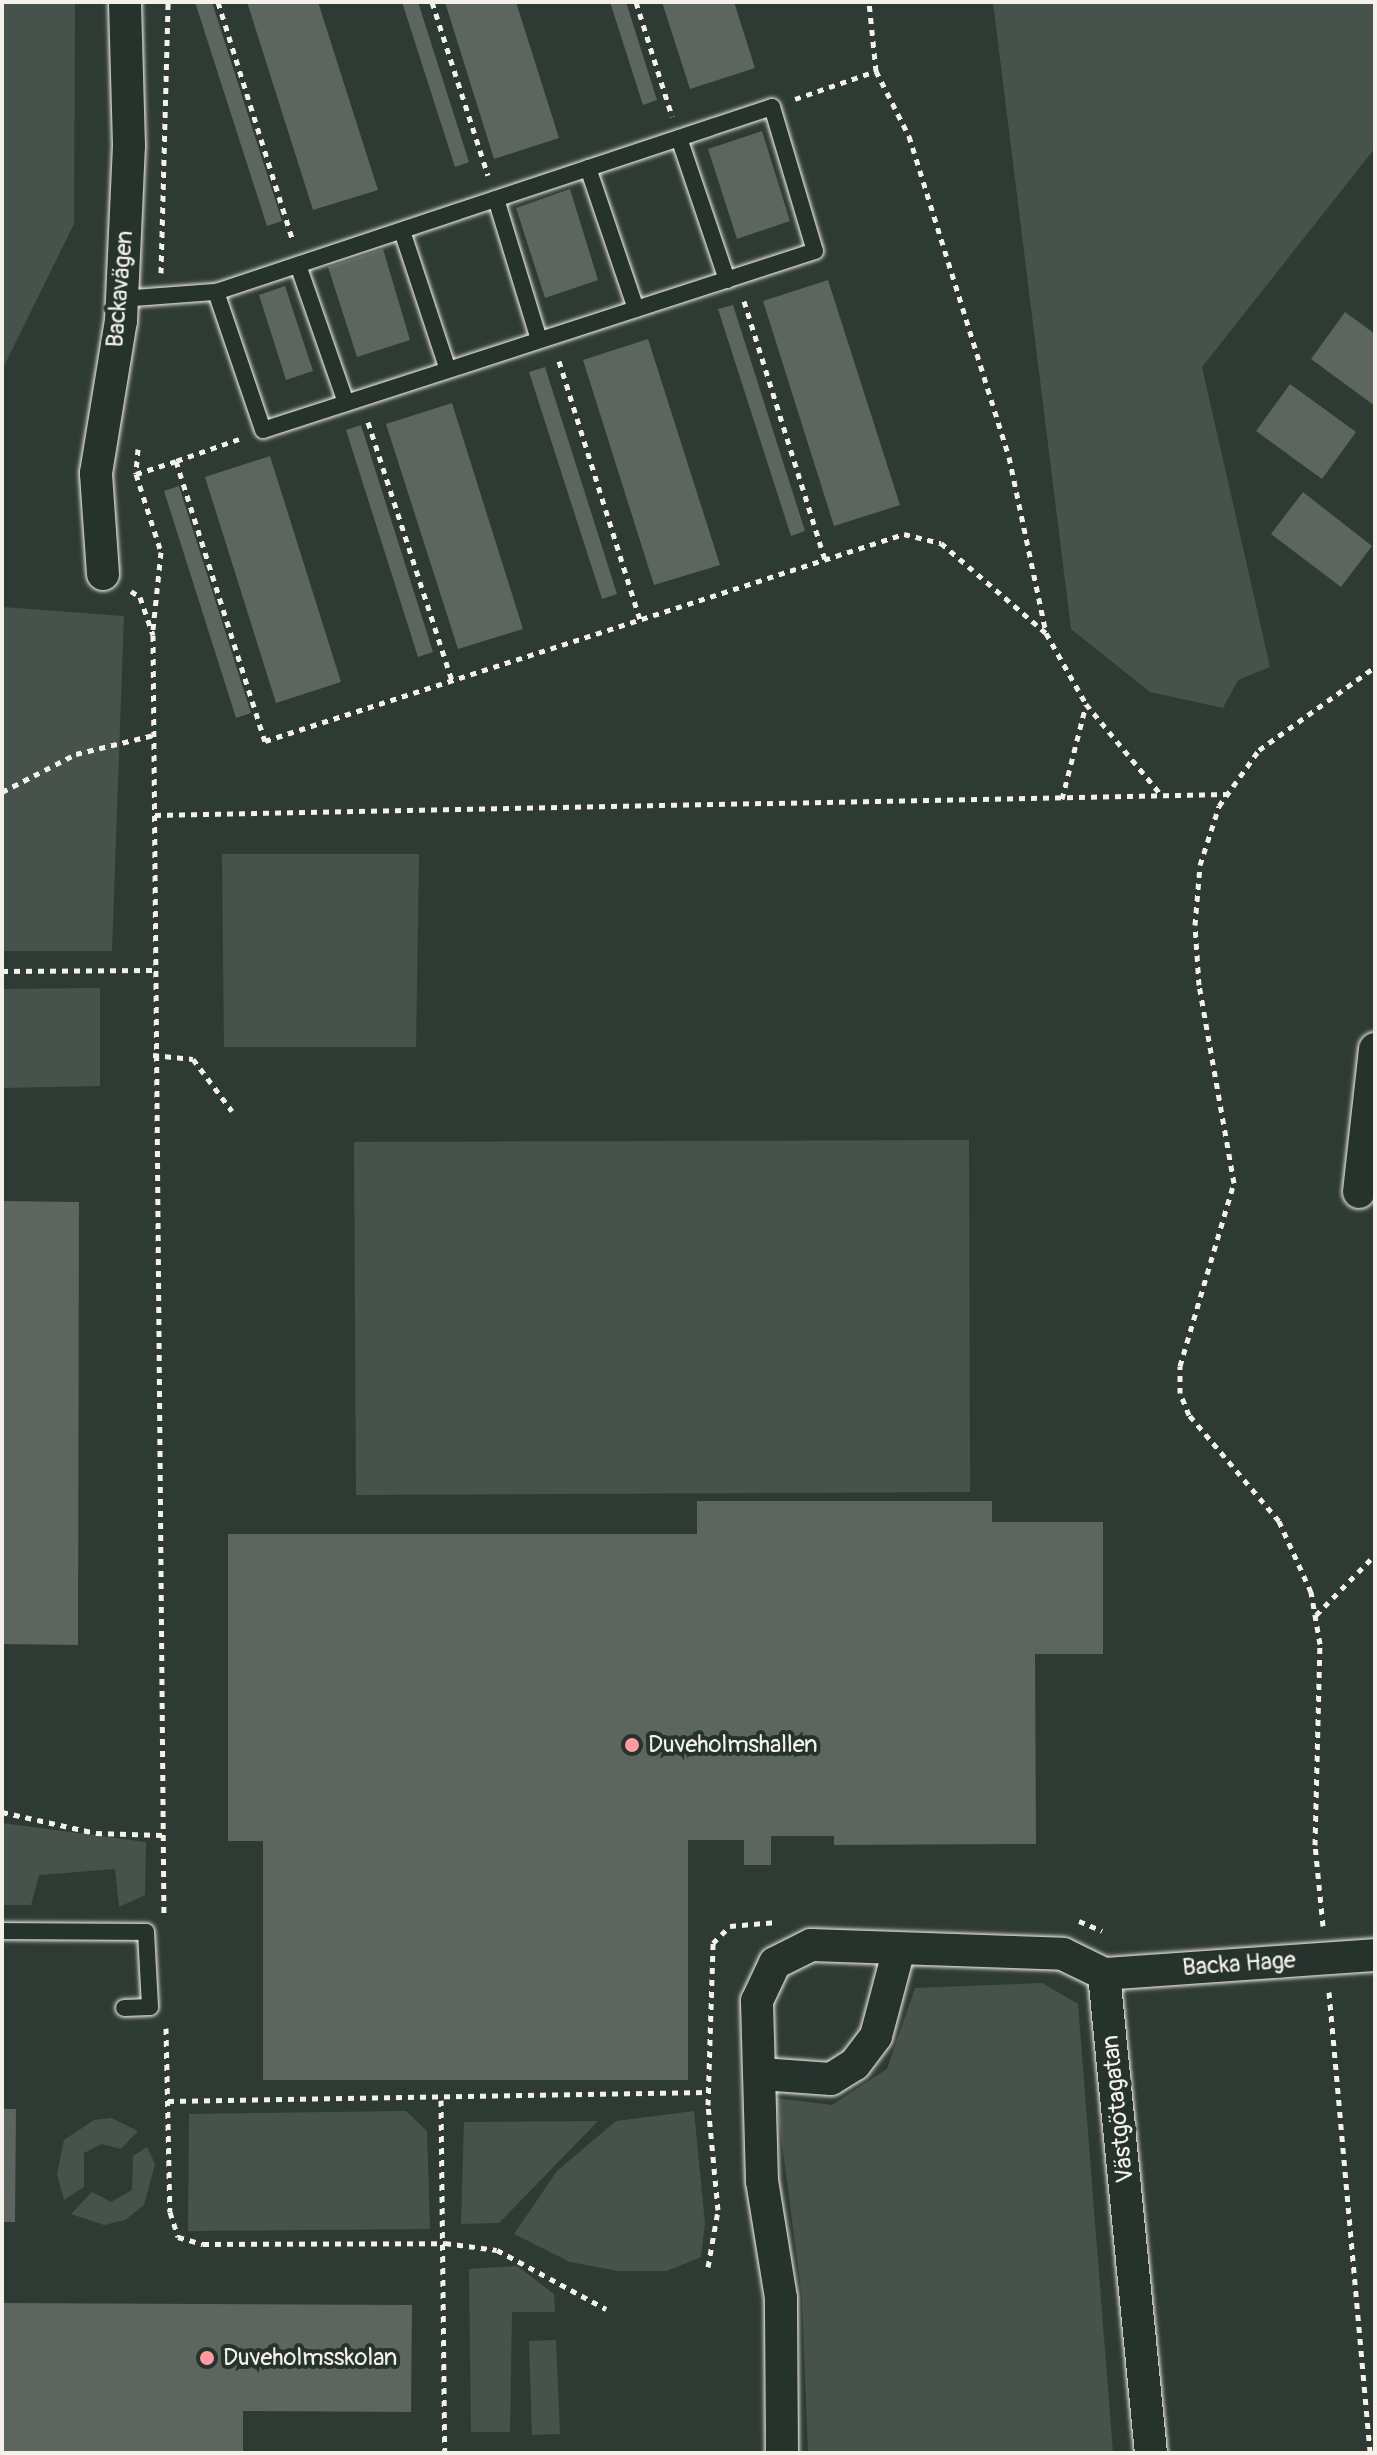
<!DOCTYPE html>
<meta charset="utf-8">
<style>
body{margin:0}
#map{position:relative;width:1377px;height:2455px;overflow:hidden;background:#2e3b34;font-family:Pangolin,sans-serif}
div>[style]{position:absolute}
.green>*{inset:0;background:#48524c}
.building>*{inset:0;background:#5c655e}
.path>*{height:5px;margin-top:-2.5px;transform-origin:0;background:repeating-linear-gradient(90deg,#f4f1e8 0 6px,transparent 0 12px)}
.roads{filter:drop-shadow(0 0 2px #f4f1e8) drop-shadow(0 0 2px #f4f1e8)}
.service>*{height:16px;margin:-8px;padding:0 8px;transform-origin:8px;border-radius:8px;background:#26332d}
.minor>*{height:32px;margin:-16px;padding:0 16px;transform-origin:16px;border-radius:16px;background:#26332d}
.dots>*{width:22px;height:22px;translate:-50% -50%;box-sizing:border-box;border:4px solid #26332d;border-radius:50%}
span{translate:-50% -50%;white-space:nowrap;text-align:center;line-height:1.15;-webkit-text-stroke:8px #26332d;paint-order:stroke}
.street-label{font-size:24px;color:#f4f1e8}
.poi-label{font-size:24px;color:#f4f1e8}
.left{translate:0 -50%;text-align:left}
.frame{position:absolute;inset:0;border:4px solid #f4f1e8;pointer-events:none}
</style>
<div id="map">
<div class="green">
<i style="clip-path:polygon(2px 2px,75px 2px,74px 224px,2px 370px)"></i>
<i style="clip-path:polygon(993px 2px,1375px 2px,1375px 148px,1202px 367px,1270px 667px,1238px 680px,1223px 708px,1150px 692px,1071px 629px)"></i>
<i style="clip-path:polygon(2px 607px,124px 616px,112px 951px,2px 951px)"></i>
<i style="clip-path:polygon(222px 854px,419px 854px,416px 1047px,224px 1047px)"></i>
<i style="clip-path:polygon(100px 988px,100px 1086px,2px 1088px,2px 989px)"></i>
<i style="clip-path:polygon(969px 1140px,970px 1492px,356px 1495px,354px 1142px)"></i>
<i style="clip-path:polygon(2px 1823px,146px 1842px,145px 1895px,119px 1907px,115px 1869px,39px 1875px,31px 1905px,2px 1905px)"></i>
<i style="clip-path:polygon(1042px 1983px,1078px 2004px,1113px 2453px,808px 2453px,802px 2296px,776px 2098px,832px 2105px,887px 2069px,915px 1988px)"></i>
<i style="clip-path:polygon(406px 2111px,427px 2131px,430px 2229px,188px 2231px,189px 2114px)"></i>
<i style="clip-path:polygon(694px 2111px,705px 2223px,701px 2257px,667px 2271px,618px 2271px,570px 2262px,514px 2234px,557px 2171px,616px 2121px)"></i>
<i style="clip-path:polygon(111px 2118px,138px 2131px,121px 2149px,102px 2144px,84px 2153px,84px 2187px,64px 2200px,57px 2174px,64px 2140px,94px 2120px)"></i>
<i style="clip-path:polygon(598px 2121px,499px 2223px,461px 2224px,464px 2122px)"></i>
<i style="clip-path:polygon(147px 2147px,155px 2164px,144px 2205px,125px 2220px,104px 2225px,71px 2214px,92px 2192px,111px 2202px,132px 2190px,133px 2156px)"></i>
<i style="clip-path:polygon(517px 2266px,554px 2294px,555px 2312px,512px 2312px,510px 2432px,471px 2432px,469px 2269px)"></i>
<i style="clip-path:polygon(556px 2340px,560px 2434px,532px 2435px,529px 2341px)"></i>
</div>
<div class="building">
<i style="clip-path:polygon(195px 2px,212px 2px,282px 221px,267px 226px)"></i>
<i style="clip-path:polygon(247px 2px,318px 2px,378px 190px,313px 210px)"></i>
<i style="clip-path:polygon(402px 2px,418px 2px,469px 162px,455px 167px)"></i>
<i style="clip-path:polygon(445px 2px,516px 2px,559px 138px,494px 159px)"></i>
<i style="clip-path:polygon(610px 2px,626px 2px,657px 100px,643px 105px)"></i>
<i style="clip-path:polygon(662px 2px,734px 2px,755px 68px,690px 89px)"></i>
<i style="clip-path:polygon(762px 131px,790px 221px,737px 239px,708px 149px)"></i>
<i style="clip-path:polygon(570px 189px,598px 280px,545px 298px,516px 208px)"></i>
<i style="clip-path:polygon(383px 249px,410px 340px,357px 357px,328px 267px)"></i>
<i style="clip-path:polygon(828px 280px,900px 505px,834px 526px,763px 301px)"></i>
<i style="clip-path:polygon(285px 286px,313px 371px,286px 380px,259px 295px)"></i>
<i style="clip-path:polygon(733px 305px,805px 531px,791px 536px,718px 309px)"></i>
<i style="clip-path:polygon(1345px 312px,1375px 334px,1375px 406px,1311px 359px)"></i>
<i style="clip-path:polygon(648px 339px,720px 565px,654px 585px,583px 360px)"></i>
<i style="clip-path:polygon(545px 367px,617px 594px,602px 599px,529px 372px)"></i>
<i style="clip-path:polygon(1290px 384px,1356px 432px,1322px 479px,1256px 431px)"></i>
<i style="clip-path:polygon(452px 403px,523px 629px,458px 649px,386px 424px)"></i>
<i style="clip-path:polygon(361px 425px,433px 652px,418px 657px,346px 430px)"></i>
<i style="clip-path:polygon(270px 456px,341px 682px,276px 703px,205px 477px)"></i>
<i style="clip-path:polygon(179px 486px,251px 713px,236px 718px,164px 491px)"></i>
<i style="clip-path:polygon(1303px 492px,1372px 546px,1341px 587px,1271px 534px)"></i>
<i style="clip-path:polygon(2px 1201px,79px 1202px,78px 1645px,2px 1644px)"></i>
<i style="clip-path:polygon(697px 1501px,992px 1501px,992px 1522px,1103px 1522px,1103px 1654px,1035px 1654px,1036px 1844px,834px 1845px,834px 1836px,771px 1836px,771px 1865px,744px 1865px,744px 1840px,688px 1840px,688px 2080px,263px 2080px,263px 1841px,228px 1841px,228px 1534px,697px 1534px)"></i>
<i style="clip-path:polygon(2px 2109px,16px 2109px,15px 2222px,2px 2222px)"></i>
<i style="clip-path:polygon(2px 2303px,412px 2305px,411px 2412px,243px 2411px,243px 2453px,2px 2453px)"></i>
</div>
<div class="path">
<i style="left:218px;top:2px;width:250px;rotate:72.6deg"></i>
<i style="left:432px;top:2px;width:182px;rotate:72.1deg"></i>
<i style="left:636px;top:2px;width:120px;rotate:72.5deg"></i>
<i style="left:876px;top:71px;width:73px;rotate:63.1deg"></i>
<i style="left:909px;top:136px;width:336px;rotate:72.7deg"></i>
<i style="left:1009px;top:457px;width:179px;rotate:78.1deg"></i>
<i style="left:795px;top:99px;width:86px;rotate:-19.1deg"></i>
<i style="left:876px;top:71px;width:69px;rotate:-95.8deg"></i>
<i style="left:161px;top:273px;width:271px;rotate:-88.5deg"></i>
<i style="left:744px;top:301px;width:270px;rotate:72.6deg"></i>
<i style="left:559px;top:361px;width:270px;rotate:72.6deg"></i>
<i style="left:368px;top:422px;width:271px;rotate:72deg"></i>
<i style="left:239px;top:439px;width:67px;rotate:160.8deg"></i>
<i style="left:176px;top:461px;width:294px;rotate:72.4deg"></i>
<i style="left:265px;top:741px;width:672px;rotate:-17.95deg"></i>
<i style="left:904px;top:534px;width:38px;rotate:14deg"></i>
<i style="left:941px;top:543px;width:138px;rotate:40.6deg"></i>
<i style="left:1046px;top:633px;width:81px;rotate:60.6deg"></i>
<i style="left:1086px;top:704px;width:119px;rotate:50.4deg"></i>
<i style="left:138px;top:449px;width:25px;rotate:95deg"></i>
<i style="left:136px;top:474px;width:82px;rotate:72.2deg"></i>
<i style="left:161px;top:552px;width:78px;rotate:95.9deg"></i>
<i style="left:136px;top:474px;width:42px;rotate:-18deg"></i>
<i style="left:131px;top:591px;width:11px;rotate:34deg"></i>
<i style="left:140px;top:597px;width:40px;rotate:71.1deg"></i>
<i style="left:153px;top:635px;width:1279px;rotate:89.51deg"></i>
<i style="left:2px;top:792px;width:83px;rotate:-27.2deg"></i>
<i style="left:76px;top:754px;width:80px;rotate:-13.7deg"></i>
<i style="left:1062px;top:799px;width:97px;rotate:-75.7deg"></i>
<i style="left:155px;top:815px;width:1072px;rotate:-1.12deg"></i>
<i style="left:2px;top:971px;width:152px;rotate:-0.4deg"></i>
<i style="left:153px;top:1055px;width:40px;rotate:5.7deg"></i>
<i style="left:193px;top:1059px;width:65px;rotate:53.1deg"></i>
<i style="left:1316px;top:1615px;width:84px;rotate:-45.5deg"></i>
<i style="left:2px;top:1812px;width:96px;rotate:12.6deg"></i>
<i style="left:96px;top:1833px;width:66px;rotate:1.7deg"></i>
<i style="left:1079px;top:1921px;width:25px;rotate:23deg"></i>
<i style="left:1323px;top:1926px;width:81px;rotate:-95.6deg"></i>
<i style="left:1315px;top:1845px;width:201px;rotate:-88.6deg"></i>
<i style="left:1320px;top:1644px;width:53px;rotate:-99.8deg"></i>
<i style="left:1311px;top:1592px;width:78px;rotate:-114.3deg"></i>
<i style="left:1279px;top:1521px;width:139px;rotate:-130.3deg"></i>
<i style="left:1189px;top:1415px;width:24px;rotate:-112deg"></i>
<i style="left:1180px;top:1393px;width:27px;rotate:-90deg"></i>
<i style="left:1180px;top:1366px;width:191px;rotate:-73.6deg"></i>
<i style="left:1234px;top:1183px;width:201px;rotate:-100deg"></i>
<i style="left:1199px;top:985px;width:60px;rotate:-93.8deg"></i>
<i style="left:1195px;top:925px;width:60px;rotate:-85.2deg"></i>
<i style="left:1200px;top:865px;width:62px;rotate:-72.1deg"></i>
<i style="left:1219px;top:806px;width:69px;rotate:-54.5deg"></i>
<i style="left:1259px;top:750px;width:143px;rotate:-35.6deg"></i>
<i style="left:1329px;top:1992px;width:463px;rotate:84.9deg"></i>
<i style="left:166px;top:2028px;width:184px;rotate:88.8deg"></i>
<i style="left:170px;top:2212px;width:26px;rotate:72deg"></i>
<i style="left:178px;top:2237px;width:26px;rotate:16deg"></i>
<i style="left:203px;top:2244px;width:242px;rotate:-0.2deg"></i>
<i style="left:445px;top:2243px;width:52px;rotate:7.7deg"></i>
<i style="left:497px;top:2250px;width:124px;rotate:28.4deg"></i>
<i style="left:441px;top:2100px;width:353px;rotate:89.4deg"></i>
<i style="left:168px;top:2101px;width:540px;rotate:-0.95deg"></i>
<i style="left:708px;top:2267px;width:58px;rotate:-80deg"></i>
<i style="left:718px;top:2210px;width:105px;rotate:-95.4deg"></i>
<i style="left:708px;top:2105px;width:162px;rotate:-88.2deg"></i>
<i style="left:713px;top:1943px;width:24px;rotate:-45deg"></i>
<i style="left:730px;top:1926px;width:47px;rotate:-4.9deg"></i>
</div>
<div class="roads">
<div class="service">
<i style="left:679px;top:138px;width:150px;rotate:71.3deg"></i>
<i style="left:588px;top:168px;width:149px;rotate:71.2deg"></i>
<i style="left:496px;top:199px;width:147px;rotate:73deg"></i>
<i style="left:402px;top:231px;width:146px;rotate:71.7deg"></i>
<i style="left:298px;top:265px;width:146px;rotate:70.8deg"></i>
<i style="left:122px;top:299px;width:94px;rotate:-4.3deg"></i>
<i style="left:216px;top:292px;width:586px;rotate:-18.4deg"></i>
<i style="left:772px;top:107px;width:150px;rotate:73.4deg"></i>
<i style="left:815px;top:251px;width:580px;rotate:162.03deg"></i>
<i style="left:263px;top:430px;width:146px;rotate:-108.8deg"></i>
<i style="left:2px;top:1931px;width:144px;rotate:0.4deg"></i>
<i style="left:146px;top:1932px;width:75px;rotate:86.9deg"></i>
<i style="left:150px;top:2007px;width:26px;rotate:178deg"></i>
</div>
<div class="minor">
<i style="left:103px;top:574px;width:101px;rotate:-94deg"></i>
<i style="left:96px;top:473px;width:154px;rotate:-80.7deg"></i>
<i style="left:121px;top:321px;width:175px;rotate:-87.4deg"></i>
<i style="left:129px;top:146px;width:144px;rotate:-91.6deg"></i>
<i style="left:1359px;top:1192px;width:144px;rotate:-83.6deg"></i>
<i style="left:1104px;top:1974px;width:272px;rotate:-4deg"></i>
<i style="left:761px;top:2074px;width:70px;rotate:4.1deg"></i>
<i style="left:831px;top:2079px;width:28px;rotate:-32deg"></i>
<i style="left:855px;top:2064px;width:35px;rotate:-53deg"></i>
<i style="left:876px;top:2036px;width:86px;rotate:-75.2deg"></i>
<i style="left:782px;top:2453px;width:155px;rotate:-90.4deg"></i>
<i style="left:781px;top:2298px;width:119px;rotate:-99.2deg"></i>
<i style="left:762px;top:2181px;width:180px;rotate:-91.6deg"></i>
<i style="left:757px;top:2001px;width:42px;rotate:-64.7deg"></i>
<i style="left:775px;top:1963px;width:40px;rotate:-26.6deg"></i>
<i style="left:811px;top:1945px;width:252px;rotate:2deg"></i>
<i style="left:1063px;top:1954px;width:46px;rotate:26deg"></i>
<i style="left:1104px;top:1974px;width:481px;rotate:84.4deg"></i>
</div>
</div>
<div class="dots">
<i style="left:632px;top:1745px;background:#ff9aa2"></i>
<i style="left:207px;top:2358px;background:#ff9aa2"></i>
</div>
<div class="street-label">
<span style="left:120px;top:289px;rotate:-85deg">Backavägen</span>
<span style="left:1239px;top:1964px;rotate:-4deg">Backa Hage</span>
<span style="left:1118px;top:2109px;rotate:-96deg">Västgötagatan</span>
</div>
<div class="poi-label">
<span class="left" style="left:648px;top:1745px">Duveholmshallen</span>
<span class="left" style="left:223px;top:2358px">Duveholmsskolan</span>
</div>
<div class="frame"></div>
</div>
